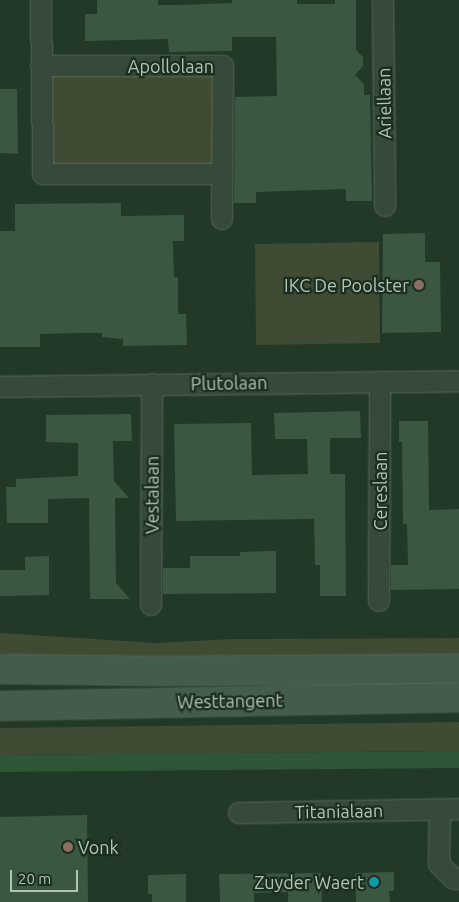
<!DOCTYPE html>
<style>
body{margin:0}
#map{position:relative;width:459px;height:902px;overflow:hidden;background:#223927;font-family:Ubuntu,sans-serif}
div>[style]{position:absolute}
.green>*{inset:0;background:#3f4b32}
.water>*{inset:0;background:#2e5536}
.building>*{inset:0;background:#3c5741}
.roads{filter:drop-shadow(0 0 1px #566a5b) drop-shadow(0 0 1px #566a5b)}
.street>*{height:20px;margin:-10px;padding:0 10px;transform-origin:10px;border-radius:10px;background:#36493a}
.secondary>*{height:28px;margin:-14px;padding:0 14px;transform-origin:14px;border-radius:14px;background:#445c4a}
.dots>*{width:14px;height:14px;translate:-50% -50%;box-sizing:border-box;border:2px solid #1b2e1f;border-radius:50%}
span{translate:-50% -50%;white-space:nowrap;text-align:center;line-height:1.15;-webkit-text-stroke:4.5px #1b2e1f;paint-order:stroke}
.street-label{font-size:18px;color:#b1c5b6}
.poi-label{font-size:18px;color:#b1c5b6}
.right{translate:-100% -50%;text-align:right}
.left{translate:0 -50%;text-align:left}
.scale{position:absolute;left:10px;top:870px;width:68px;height:22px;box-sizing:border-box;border:2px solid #b1c5b6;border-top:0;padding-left:6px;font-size:15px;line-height:18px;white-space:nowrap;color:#b1c5b6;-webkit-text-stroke:4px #1b2e1f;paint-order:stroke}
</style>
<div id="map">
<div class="green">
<i style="clip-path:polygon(222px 65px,222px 173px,43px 172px,40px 66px)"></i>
<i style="clip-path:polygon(379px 242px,380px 343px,256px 345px,255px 244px)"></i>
<i style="clip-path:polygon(0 633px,157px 643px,231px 639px,459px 638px,459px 664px,69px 665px,0 653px)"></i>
<i style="clip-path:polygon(459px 722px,459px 751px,0 755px,0 728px)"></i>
</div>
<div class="water">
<i style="clip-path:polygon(459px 751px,459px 768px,0 772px,0 755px)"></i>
</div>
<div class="building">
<i style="clip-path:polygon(97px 0,158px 0,158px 5px,179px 5px,232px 3px,232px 0,297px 0,297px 4px,335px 4px,335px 0,356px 0,356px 50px,363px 57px,363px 66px,355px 75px,364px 84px,364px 95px,370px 95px,372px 201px,346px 201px,346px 189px,256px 192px,256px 203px,234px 203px,235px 97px,277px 96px,276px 37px,232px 37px,232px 51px,169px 52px,168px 39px,85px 41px,85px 14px,97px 14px)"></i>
<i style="clip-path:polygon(0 89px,17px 89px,18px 154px,0 153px)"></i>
<i style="clip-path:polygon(121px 203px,121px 216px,184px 215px,184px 241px,173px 241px,174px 277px,178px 277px,178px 314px,186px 314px,187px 345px,123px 346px,123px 339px,102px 337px,102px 333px,81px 333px,40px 334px,40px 347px,0 347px,0 231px,15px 231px,15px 204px)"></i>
<i style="clip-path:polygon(425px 233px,425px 262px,440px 262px,441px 332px,382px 333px,383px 234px)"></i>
<i style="clip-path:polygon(360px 411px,361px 438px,330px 438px,330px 474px,345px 474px,346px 596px,320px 596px,320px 565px,315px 565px,314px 519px,176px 521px,174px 424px,251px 423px,252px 475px,308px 474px,307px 439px,275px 439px,274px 413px)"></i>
<i style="clip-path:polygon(131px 414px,132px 441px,113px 441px,114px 481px,129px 498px,115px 498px,116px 583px,130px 599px,90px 599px,89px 498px,48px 499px,48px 523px,7px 523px,6px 487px,16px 487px,16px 479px,78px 476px,78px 443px,46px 442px,46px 415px)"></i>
<i style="clip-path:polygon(399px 421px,428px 421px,429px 510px,459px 509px,459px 589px,391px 590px,391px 565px,408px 565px,407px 524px,403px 524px,402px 442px,399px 442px)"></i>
<i style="clip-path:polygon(276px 551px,276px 593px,163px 594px,163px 568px,190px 568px,190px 556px,240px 556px,240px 552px)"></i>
<i style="clip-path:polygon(49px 556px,49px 595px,0 596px,0 570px,25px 570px,25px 557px)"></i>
<i style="clip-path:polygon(87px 815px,88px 902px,0 902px,0 817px)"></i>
<i style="clip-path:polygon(394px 872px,394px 891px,389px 891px,390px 902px,356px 902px,355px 873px)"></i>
<i style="clip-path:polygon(321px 873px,322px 902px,288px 902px,288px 892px,254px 893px,254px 902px,220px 902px,219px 874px)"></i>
<i style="clip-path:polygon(186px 874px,186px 902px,152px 902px,152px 894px,148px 894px,148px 875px)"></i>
</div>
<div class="roads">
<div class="street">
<i style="left:41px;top:0;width:174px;rotate:89.3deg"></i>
<i style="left:43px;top:174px;width:179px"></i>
<i style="left:383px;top:0;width:206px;rotate:89.4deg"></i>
<i style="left:41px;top:66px;width:182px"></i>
<i style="left:223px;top:66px;width:153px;rotate:90.4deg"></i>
<i style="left:0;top:387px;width:459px;rotate:-0.7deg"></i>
<i style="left:379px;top:601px;width:219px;rotate:-89.7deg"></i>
<i style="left:151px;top:605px;width:221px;rotate:-89.7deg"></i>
<i style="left:440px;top:810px;width:54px;rotate:91.1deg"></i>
<i style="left:439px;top:864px;width:21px;rotate:45deg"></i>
<i style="left:454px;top:879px;width:5px"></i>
<i style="left:239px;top:813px;width:220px;rotate:-1deg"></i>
</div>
<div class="secondary">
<i style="left:0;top:669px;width:154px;rotate:0.7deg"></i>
<i style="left:154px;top:671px;width:305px;rotate:-0.4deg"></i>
<i style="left:0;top:706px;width:459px;rotate:-1.1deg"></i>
</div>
</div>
<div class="dots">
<i style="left:419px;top:285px;background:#8d6e63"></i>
<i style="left:68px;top:847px;background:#8d6e63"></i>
<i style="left:374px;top:882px;background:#0f9aa8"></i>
</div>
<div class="street-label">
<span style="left:171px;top:66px">Apollolaan</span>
<span style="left:384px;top:103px;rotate:-91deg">Ariellaan</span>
<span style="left:229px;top:383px;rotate:-1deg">Plutolaan</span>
<span style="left:380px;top:491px;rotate:-90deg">Cereslaan</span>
<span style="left:152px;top:495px;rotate:-90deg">Vestalaan</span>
<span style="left:230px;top:701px;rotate:-1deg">Westtangent</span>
<span style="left:339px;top:811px;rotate:-1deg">Titanialaan</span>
</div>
<div class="poi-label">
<span class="right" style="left:409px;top:285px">IKC De Poolster</span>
<span class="left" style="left:78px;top:847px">Vonk</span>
<span class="right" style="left:364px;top:882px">Zuyder Waert</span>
</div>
<div class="scale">20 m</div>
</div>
